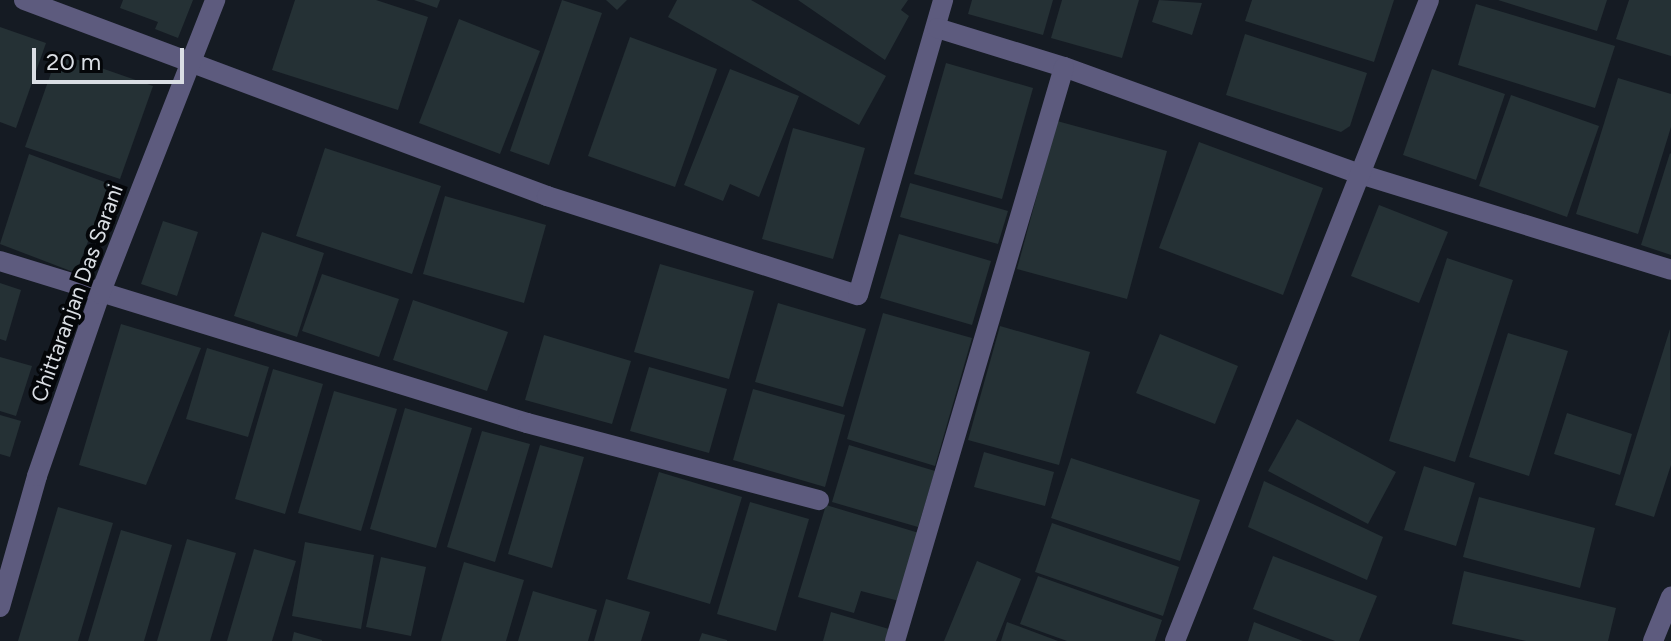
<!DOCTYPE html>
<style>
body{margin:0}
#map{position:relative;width:1671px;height:641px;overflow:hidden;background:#151b23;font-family:Figtree,sans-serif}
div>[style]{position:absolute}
.building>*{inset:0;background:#253135}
.minor>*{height:20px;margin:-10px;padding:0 10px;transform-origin:10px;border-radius:10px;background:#5d5b7e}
span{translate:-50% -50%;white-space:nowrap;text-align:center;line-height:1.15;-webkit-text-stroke:8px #040609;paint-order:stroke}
.street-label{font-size:22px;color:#dadee4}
.scale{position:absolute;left:32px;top:48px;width:152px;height:36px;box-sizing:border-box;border:4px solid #dadee4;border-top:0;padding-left:10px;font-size:24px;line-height:28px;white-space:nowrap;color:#dadee4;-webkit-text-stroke:6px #040609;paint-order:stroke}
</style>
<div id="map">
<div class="building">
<i style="clip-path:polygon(123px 0,193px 0,178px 38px,155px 29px,158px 22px,120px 8px)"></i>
<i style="clip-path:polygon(295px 0,376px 0,428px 17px,398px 110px,272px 70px)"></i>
<i style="clip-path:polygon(414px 0,440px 0,437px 8px)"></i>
<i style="clip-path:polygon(562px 0,602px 13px,549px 165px,510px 151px)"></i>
<i style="clip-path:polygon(606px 0,627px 0,617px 10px)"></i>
<i style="clip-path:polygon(677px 0,751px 0,886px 76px,859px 125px,668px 17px)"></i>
<i style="clip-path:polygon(798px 0,908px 0,901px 10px,909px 16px,885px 60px)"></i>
<i style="clip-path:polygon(972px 0,1053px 0,1043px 35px,968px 14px)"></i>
<i style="clip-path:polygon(1062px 0,1139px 0,1122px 58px,1051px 38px)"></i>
<i style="clip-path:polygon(1159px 0,1202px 3px,1192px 35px,1152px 22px)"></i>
<i style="clip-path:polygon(1252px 0,1394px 0,1374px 62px,1245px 21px)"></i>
<i style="clip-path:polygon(1498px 0,1607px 0,1597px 31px)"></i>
<i style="clip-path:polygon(1629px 0,1671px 0,1671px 56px,1616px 39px)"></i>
<i style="clip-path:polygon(1476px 4px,1615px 46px,1595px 108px,1458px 65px)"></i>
<i style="clip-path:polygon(459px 19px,540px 51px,500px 154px,419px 123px)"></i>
<i style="clip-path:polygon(0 27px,46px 43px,16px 128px,0 122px)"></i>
<i style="clip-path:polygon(1245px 34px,1367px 73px,1350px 126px,1341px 132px,1226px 95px)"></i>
<i style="clip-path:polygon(630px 37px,717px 69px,675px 187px,588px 156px)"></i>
<i style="clip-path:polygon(58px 53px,153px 86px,120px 179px,25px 147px)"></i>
<i style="clip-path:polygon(946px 63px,1033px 88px,1002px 199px,914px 174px)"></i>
<i style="clip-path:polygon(730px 69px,799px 96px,759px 197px,730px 184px,723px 201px,684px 185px)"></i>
<i style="clip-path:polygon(1432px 69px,1505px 94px,1476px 180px,1403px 155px)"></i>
<i style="clip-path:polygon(1618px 78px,1671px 94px,1671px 127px,1638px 234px,1576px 214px)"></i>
<i style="clip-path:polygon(1511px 95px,1599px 126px,1567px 217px,1479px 186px)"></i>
<i style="clip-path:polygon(1057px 121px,1167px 151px,1127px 299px,1017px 269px)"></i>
<i style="clip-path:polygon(793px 128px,865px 148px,833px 259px,762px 239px)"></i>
<i style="clip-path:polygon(1199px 142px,1323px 188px,1283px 295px,1159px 248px)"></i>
<i style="clip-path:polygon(325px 148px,441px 186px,412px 274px,296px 236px)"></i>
<i style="clip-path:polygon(1670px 153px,1671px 154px,1671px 255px,1641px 245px)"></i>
<i style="clip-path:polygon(29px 154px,110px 184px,76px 273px,0 244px)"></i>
<i style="clip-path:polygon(910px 183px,1008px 211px,998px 244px,900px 217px)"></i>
<i style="clip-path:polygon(445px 196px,546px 225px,524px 303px,423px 274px)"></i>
<i style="clip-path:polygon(1379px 205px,1448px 232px,1419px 303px,1351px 276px)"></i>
<i style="clip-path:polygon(163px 221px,198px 232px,177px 296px,141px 284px)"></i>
<i style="clip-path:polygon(262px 232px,324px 253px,297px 337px,234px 316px)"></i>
<i style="clip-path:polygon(899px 234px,991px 261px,972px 325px,880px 298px)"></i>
<i style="clip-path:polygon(1447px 258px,1513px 280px,1455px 462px,1389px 441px)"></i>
<i style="clip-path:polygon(660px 264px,754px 291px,729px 379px,634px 352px)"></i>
<i style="clip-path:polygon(322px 274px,399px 299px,379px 357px,302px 331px)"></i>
<i style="clip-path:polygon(0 283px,21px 290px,6px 341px,0 339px)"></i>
<i style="clip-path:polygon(413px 300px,508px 332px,487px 391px,393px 360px)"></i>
<i style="clip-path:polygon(778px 303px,866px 329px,843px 407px,755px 382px)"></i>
<i style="clip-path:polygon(883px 313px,972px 338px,935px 466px,847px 439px)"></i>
<i style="clip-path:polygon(121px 324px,201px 348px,146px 485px,79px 465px)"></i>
<i style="clip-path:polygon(1000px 326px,1090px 352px,1059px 465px,968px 440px)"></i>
<i style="clip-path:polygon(1670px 329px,1671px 465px,1654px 517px,1615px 505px)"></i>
<i style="clip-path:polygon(1508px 333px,1568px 351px,1529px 476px,1469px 457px)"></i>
<i style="clip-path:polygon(1160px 334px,1238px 366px,1215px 424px,1136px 393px)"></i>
<i style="clip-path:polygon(544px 335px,631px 361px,612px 424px,525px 400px)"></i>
<i style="clip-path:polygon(207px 348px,269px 367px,248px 437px,186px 419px)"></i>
<i style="clip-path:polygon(0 357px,32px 366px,16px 416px,0 411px)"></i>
<i style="clip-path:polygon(649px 367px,727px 389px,709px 453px,630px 431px)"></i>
<i style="clip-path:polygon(273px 369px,323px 384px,285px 514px,235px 499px)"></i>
<i style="clip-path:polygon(753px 389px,845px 415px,825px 487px,733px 460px)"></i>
<i style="clip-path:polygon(334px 391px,397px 409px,361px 531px,298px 513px)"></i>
<i style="clip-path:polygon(405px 408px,472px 428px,436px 548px,370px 529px)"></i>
<i style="clip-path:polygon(1567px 413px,1632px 434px,1620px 475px,1554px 454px)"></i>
<i style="clip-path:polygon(0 415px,21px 421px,10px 457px,0 454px)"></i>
<i style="clip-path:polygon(1297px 419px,1396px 472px,1368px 524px,1268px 471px)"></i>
<i style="clip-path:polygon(482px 431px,530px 444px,495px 562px,447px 547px)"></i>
<i style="clip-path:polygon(540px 445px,584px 457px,552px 568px,508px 554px)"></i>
<i style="clip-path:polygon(849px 445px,935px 471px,918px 527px,832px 502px)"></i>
<i style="clip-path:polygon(984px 452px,1054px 472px,1045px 506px,974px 487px)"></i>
<i style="clip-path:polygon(1071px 458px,1200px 500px,1180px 561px,1051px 518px)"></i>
<i style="clip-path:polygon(1424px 466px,1475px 483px,1456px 546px,1404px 530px)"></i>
<i style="clip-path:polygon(659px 472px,742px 497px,710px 604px,627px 579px)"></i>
<i style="clip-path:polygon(1264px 481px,1383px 537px,1367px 580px,1248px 527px)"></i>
<i style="clip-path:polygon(1479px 497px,1595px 528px,1580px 588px,1463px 557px)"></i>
<i style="clip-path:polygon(750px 502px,809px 519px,776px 631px,717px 614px)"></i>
<i style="clip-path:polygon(826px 505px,919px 533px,899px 601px,861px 591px,854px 613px,798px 597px)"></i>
<i style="clip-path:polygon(58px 507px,113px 523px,78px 641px,18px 641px)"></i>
<i style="clip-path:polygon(1052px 523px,1179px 567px,1163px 616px,1035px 572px)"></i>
<i style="clip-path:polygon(121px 530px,172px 545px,144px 641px,88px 641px)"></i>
<i style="clip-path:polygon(187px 539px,236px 553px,210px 641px,157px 641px)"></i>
<i style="clip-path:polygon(305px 542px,374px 555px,361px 629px,292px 616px)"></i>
<i style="clip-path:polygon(254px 549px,296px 561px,272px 641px,227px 641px)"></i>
<i style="clip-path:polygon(1273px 556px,1377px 596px,1359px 641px,1335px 641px,1253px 609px)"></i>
<i style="clip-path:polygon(381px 557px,426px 567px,411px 636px,366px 627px)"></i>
<i style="clip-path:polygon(977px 561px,1021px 579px,996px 641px,944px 641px)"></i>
<i style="clip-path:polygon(464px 562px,524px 580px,506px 641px,441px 641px)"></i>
<i style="clip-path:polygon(1464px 571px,1616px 608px,1608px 641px,1526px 641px,1452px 624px)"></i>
<i style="clip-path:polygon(1038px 576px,1162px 620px,1155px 641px,1067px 641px,1020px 624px)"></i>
<i style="clip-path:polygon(533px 591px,597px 610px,588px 641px,518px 641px)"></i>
<i style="clip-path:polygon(606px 599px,650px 612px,641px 641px,594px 641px)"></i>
<i style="clip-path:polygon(831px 612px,889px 629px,885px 641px,823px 641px)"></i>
<i style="clip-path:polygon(1007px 622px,1058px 641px,1001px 641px)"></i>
<i style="clip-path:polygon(1254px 622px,1303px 641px,1248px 641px)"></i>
<i style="clip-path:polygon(294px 632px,322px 640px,322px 641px,292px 641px)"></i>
<i style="clip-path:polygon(702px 633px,727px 640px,727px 641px,699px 641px)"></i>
</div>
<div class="minor">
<i style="left:24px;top:0;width:559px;rotate:20.54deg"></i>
<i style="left:547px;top:196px;width:326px;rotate:17.7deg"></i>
<i style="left:858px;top:295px;width:307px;rotate:-73.9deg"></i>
<i style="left:937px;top:28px;width:133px;rotate:17.1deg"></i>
<i style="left:1064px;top:67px;width:318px;rotate:19.9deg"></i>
<i style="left:1363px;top:175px;width:322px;rotate:17.1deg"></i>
<i style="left:0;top:261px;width:551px;rotate:17.09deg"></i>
<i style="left:527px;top:423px;width:302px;rotate:14.8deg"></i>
<i style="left:0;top:607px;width:136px;rotate:-74.2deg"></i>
<i style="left:37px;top:476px;width:193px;rotate:-70.9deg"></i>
<i style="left:100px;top:294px;width:316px;rotate:-68.6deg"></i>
<i style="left:895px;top:641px;width:598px;rotate:-73.59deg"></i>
<i style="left:1175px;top:641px;width:689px;rotate:-68.38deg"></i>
<i style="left:1653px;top:641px;width:48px;rotate:-67.8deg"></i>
</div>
<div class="street-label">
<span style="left:77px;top:293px;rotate:-70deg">Chittaranjan Das Sarani</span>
</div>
<div class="scale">20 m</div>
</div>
